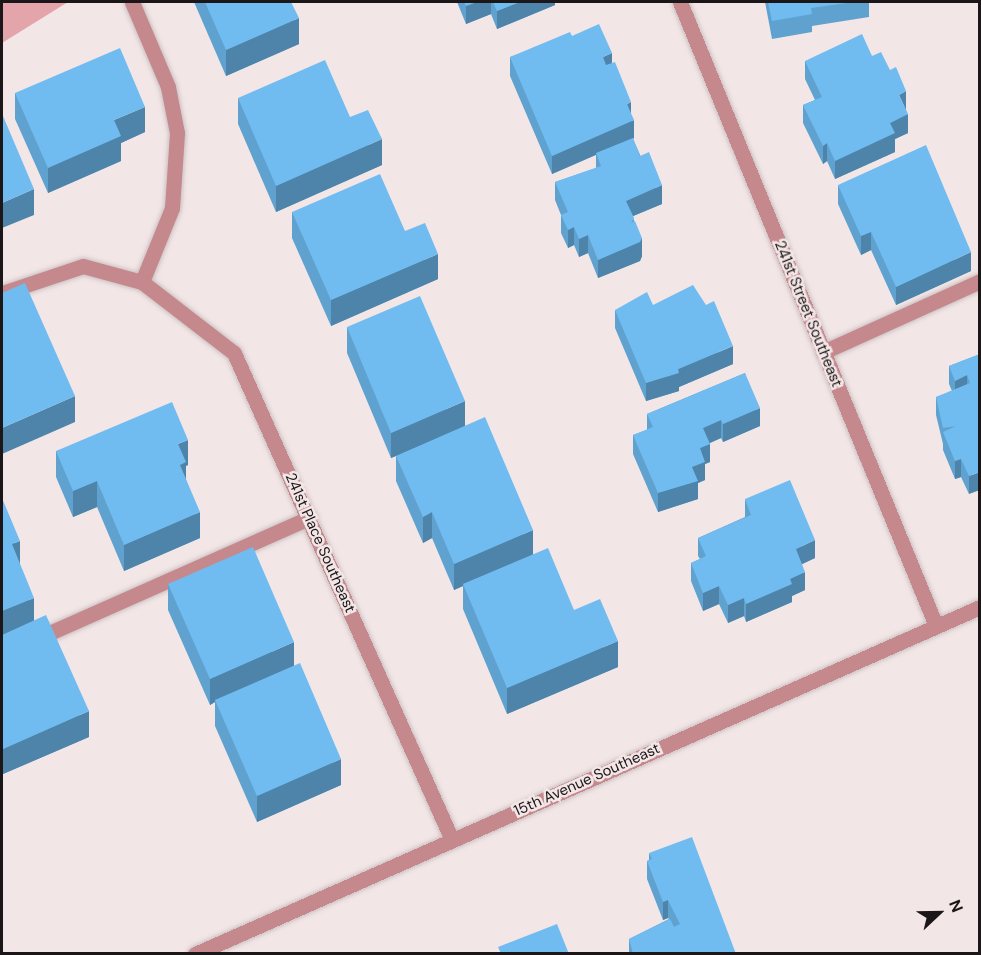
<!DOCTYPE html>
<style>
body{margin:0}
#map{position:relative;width:981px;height:955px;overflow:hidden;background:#f3e6e7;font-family:"DM Sans",sans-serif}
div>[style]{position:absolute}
.green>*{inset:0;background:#e4a5aa}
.roads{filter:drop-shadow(0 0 2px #ccc1c2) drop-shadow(0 0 2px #ccc1c2)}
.minor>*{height:15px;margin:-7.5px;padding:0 7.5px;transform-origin:7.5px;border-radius:7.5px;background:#c5888d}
.wall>*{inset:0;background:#60a2cf}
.shaded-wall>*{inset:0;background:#4e84a9}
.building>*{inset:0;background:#70bcf1}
span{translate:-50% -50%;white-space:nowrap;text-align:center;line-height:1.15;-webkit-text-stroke:5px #f3e6e7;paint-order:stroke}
.street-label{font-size:15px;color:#1b1617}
.frame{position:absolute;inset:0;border:3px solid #1b1617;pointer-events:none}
.north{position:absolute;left:909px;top:883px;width:60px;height:60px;-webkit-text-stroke:4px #f3e6e7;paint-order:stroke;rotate:68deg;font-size:16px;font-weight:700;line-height:24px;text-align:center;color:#1b1617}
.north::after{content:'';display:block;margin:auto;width:21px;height:27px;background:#1b1617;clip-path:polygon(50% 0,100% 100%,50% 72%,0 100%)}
</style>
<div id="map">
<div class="green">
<i style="clip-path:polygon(2px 2px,68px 2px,2px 43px)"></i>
</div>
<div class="roads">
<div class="minor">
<i style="left:132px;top:2px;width:92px;rotate:67deg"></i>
<i style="left:168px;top:87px;width:47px;rotate:78.9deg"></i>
<i style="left:177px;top:133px;width:75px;rotate:93.8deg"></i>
<i style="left:172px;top:208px;width:80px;rotate:112.1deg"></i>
<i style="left:680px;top:2px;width:674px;rotate:67.69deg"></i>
<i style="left:2px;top:293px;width:85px;rotate:-18.4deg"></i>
<i style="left:83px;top:266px;width:61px;rotate:15.2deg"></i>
<i style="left:142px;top:282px;width:116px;rotate:37.7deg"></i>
<i style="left:234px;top:353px;width:534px;rotate:65.88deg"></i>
<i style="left:823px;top:352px;width:172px;rotate:-24.3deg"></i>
<i style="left:47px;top:634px;width:287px;rotate:-23.9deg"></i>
<i style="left:195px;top:954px;width:858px;rotate:-23.85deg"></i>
</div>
</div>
<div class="wall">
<i style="clip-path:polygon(194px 2px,291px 2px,299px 44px,226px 76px)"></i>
<i style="clip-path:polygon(457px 2px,555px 2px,555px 5px,497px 29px,491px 14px,466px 24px)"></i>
<i style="clip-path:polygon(765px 2px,869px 2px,869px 17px,812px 26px,812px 32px,772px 39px)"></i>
<i style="clip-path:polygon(572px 36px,612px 63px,631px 115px,634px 138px,633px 139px,662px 204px,633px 216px,642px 256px,640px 261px,598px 278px,588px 253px,579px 257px,574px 245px,568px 248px,561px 233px,561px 215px,555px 200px,555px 182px,596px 168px,596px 155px,552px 174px,510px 76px,510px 57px)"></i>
<i style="clip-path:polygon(872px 56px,906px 109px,908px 133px,895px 139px,895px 152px,835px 179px,827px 161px,823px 164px,803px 123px,803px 105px,815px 100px,805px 79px,805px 61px)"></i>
<i style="clip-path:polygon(15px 93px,145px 132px,121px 143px,121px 161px,48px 193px,15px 119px)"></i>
<i style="clip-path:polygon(238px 98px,350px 117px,382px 165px,276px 212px,238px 124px)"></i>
<i style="clip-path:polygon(838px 185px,971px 271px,896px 305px,871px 250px,861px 255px,838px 204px)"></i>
<i style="clip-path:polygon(292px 212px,405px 231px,438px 279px,331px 326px,292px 238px)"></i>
<i style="clip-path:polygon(653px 305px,733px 364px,679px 387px,679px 391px,646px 401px,615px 328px,615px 310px)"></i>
<i style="clip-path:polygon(347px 327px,465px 426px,533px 554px,574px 610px,618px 667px,507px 714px,463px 609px,463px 586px,454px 590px,432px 538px,423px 543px,396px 481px,396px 456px,391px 458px,347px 353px)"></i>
<i style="clip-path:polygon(980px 354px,969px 494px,961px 477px,955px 479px,943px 450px,943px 444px,936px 415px,936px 397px,952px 391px,949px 384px,949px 366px)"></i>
<i style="clip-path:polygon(745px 373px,760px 426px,723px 442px,721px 438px,710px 443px,710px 462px,705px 464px,705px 480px,698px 483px,698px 499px,658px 512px,633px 454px,633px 435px,647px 430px,647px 414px)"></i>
<i style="clip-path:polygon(56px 451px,188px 465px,186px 466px,186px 480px,200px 538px,124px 571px,97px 507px,73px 517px,56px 477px)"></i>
<i style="clip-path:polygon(2px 498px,34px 620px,89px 737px,3px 774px,2px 771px)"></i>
<i style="clip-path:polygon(745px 499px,815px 558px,802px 564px,805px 590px,792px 596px,792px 602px,746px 622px,744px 616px,728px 623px,719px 604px,703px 611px,691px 581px,691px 563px,700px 559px,698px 556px,698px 538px,745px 517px)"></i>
<i style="clip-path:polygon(168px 584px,294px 666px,341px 785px,257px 822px,215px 726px,215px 702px,210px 705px,168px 610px)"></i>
<i style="clip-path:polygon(649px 853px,736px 954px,629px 954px,629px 939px,669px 919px,668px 918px,663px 920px,647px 879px,647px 861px,649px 860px)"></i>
</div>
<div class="shaded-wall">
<i style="clip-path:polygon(477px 2px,491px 2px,491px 14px,466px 24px,466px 6px)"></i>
<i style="clip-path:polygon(520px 2px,555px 2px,555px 5px,497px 29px,497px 11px)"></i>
<i style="clip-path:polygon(299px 18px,299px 44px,226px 76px,226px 50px)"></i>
<i style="clip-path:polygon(612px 53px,612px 71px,603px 75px,603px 57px)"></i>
<i style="clip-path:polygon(906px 91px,906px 110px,899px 95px)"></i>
<i style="clip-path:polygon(631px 102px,631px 120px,627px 104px)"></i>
<i style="clip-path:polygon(145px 107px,145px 132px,121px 143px,121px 161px,48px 193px,48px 168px,114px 120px)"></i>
<i style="clip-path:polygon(908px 114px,908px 133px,895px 139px,895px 152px,835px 179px,835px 161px,890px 123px)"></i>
<i style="clip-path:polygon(634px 120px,634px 138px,552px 174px,552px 156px)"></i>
<i style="clip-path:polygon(382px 139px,382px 165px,276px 212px,276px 186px)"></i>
<i style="clip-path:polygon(827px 143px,827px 161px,823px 164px,823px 146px)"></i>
<i style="clip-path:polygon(662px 185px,662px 204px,626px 219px,626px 201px)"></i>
<i style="clip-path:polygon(34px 189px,34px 215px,2px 228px,2px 203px)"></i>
<i style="clip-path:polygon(574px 227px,574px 245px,568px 248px,568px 230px)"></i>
<i style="clip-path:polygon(871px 232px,871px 250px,861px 255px,861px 236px)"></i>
<i style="clip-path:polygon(588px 235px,588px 253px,579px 257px,579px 239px)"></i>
<i style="clip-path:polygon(642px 238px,642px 256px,640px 261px,598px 278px,598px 260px)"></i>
<i style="clip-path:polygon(971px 252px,971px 271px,896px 305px,896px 287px)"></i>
<i style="clip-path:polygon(438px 254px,438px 279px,331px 326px,331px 300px)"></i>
<i style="clip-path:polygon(733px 346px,733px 364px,679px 387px,679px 391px,646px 401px,646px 383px)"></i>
<i style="clip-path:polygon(967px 375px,967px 394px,955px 399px,955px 381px)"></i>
<i style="clip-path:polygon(75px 396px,75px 422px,2px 454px,2px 428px)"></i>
<i style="clip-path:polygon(465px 401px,465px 427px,391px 458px,391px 433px)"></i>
<i style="clip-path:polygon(760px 408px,760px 426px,723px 442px,723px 424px)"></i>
<i style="clip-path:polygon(721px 420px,721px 438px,703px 446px,703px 428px)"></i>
<i style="clip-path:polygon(188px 440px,188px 465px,186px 466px,186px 488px,180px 491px,178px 444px)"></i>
<i style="clip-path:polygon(710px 444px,710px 462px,705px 464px,705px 480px,698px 483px,698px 499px,658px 512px,658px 493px,692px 467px,700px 448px)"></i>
<i style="clip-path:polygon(961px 459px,961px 477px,955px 479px,955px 461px)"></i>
<i style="clip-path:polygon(980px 472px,980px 490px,969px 494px,969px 476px)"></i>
<i style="clip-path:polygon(97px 481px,97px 507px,73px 517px,73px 491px)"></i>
<i style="clip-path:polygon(200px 512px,200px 538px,124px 571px,124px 545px)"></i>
<i style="clip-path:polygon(432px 512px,432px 538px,423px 543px,423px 517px)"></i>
<i style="clip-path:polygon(533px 530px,533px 556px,463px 584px,463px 586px,454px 590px,454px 564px)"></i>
<i style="clip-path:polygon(815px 540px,815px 558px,796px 567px,796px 549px)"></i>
<i style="clip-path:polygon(20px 541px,20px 567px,12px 544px)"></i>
<i style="clip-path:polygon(805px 572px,805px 590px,792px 596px,792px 602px,746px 622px,746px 604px,790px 579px)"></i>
<i style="clip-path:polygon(719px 586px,719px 604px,703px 611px,703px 593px)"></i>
<i style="clip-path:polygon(34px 598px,34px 623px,2px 637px,2px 611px)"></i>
<i style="clip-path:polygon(744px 598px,744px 616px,728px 623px,728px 605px)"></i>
<i style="clip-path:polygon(618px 641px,618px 667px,507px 714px,507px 688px)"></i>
<i style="clip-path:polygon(294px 642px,294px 668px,215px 700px,215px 702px,210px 705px,210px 679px)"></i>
<i style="clip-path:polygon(89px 711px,89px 737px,3px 774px,3px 749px)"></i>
<i style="clip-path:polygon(341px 759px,341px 785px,257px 822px,257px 796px)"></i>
<i style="clip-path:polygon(668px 900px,668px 918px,663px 920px,663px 902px)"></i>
</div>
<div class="building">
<i style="clip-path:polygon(205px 2px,291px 2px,299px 18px,226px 50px)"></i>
<i style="clip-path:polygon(464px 2px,477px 2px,466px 6px)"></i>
<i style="clip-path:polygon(493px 2px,520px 2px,497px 11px)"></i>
<i style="clip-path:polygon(768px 2px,854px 2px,811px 8px,812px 14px,772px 21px)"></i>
<i style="clip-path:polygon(599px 24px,612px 53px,603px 57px,606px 65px,615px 62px,631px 102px,627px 104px,634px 120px,552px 156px,510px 57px,570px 32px,572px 36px)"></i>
<i style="clip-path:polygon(862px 34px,872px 56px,881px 52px,890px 70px,896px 67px,906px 91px,899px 95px,908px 114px,890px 123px,895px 133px,835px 161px,827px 143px,823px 146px,803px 105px,822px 97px,805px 61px)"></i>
<i style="clip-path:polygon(120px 48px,145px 107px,114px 120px,121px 136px,48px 168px,15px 93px)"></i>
<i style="clip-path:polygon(325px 60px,350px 117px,368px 110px,382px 139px,276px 186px,238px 98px)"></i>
<i style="clip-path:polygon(2px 116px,3px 116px,34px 189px,2px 203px)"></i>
<i style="clip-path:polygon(633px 138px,640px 156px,649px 152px,662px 185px,626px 201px,634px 218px,631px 223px,635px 221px,642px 238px,640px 242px,598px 260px,588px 235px,579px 239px,574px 227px,568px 230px,561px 215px,568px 212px,555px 182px,601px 166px,596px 153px)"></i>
<i style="clip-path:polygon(926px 145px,971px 252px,896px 287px,871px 232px,861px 236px,838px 185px)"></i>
<i style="clip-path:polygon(380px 174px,405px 231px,425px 223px,438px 254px,331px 300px,292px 212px)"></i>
<i style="clip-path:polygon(25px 283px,75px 396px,2px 428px,2px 293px)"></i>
<i style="clip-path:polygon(693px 285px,706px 305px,714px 301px,733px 346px,678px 369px,679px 373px,646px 383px,615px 310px,647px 292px,653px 305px)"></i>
<i style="clip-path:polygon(420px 296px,465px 401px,391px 433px,347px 327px)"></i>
<i style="clip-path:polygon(980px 354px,980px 472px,969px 476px,961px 459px,955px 461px,943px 432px,956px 426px,943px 428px,936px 397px,970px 383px,967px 375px,955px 381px,949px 366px)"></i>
<i style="clip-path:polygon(745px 373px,760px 408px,723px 424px,721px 420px,703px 428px,710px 444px,700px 448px,705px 462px,692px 467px,698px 481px,658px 493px,633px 435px,653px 427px,647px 414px)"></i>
<i style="clip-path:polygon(172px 402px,188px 440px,178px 444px,186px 462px,180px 465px,200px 512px,124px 545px,97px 481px,73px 491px,56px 451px)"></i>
<i style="clip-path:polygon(485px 417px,533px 530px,454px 564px,432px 512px,423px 517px,396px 456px)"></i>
<i style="clip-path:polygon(790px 480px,815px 540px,796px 549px,805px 572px,790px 579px,792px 584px,746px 604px,744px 598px,728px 605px,719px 586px,703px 593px,691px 563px,706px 556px,698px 538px,751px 515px,745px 499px)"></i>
<i style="clip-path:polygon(2px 498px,20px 541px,12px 544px,34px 598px,2px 611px)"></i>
<i style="clip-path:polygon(253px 547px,294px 642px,210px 679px,168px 584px)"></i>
<i style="clip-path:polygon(548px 548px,574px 610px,600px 599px,618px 641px,507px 688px,463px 584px)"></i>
<i style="clip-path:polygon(46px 615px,89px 711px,3px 749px,2px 745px,2px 635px)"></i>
<i style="clip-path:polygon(300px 663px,341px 759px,257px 796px,215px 700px)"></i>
<i style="clip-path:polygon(692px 837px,736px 954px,633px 954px,629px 939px,670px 919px,674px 927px,680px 924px,668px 900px,663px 902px,647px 861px,652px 859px,649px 853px)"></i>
<i style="clip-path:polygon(557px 924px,569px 954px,501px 954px,498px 947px)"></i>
</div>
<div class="street-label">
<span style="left:808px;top:314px;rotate:68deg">241st Street Southeast</span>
<span style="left:320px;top:543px;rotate:66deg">241st Place Southeast</span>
<span style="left:587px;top:780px;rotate:-24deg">15th Avenue Southeast</span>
</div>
<div class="frame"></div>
<div class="north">N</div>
</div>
